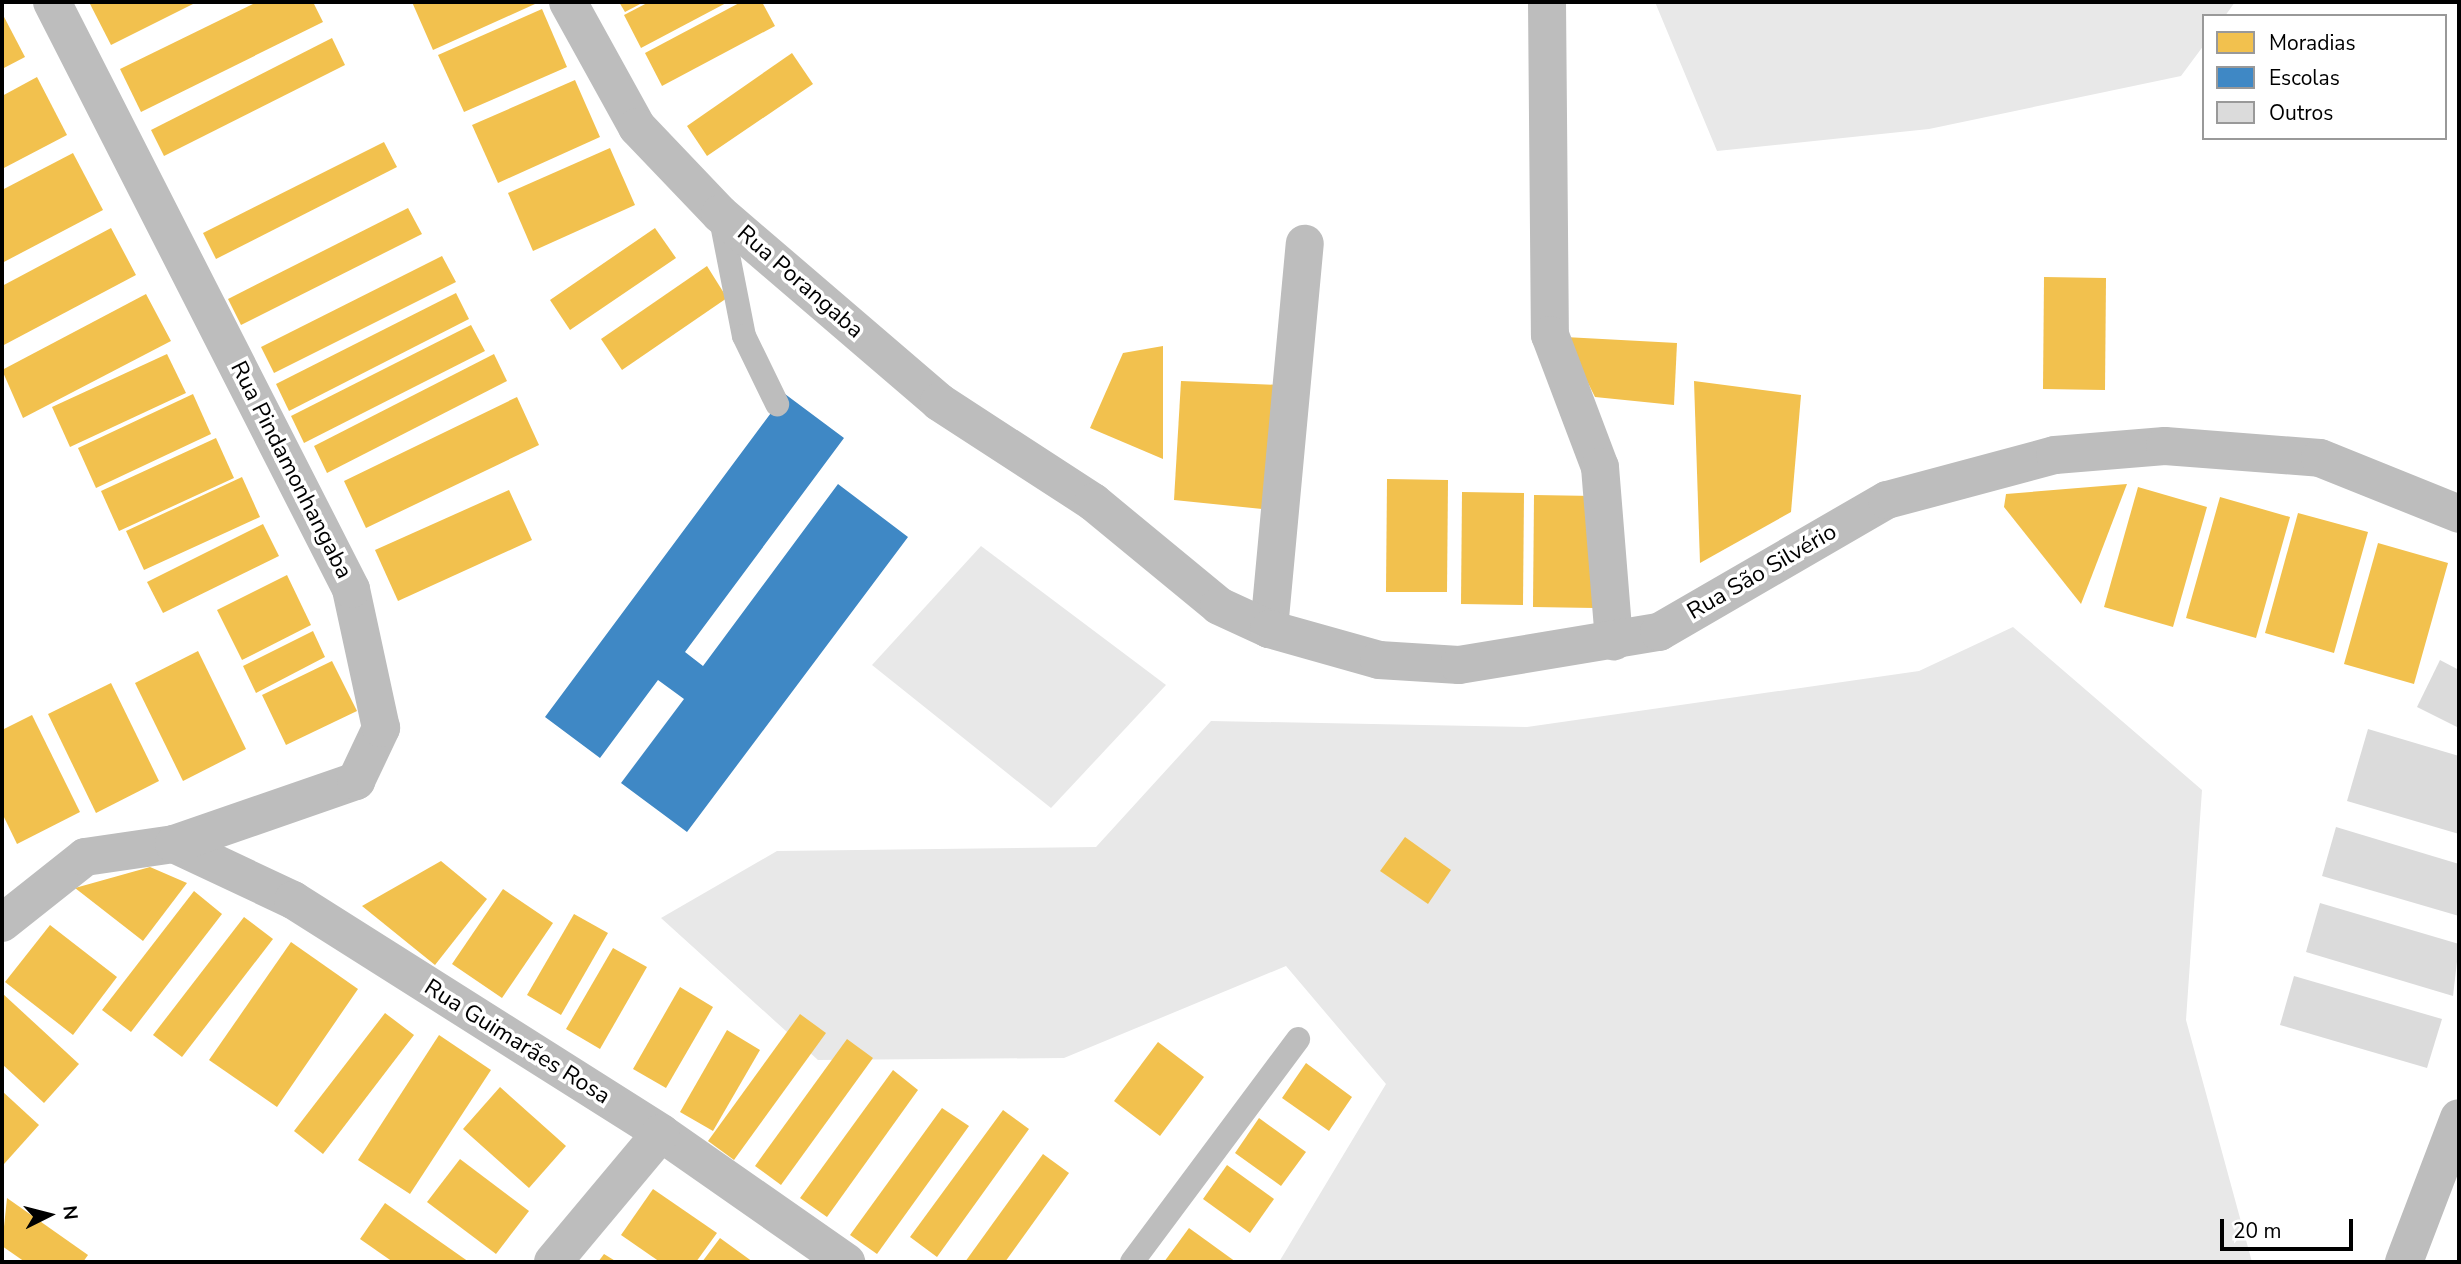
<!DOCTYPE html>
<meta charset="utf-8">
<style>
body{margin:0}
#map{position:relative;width:2461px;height:1264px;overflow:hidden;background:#fff;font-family:"Nunito Sans",sans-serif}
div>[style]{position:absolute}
.green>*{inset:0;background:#e8e8e8}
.homes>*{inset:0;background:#f2c14e}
.schools>*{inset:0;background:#3f88c5}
.building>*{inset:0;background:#dbdbdb}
.service>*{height:24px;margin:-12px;padding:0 12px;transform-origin:12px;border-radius:12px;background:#bdbdbd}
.minor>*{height:38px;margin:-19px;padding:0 19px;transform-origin:19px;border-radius:19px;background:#bdbdbd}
.tertiary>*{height:38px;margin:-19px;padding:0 19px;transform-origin:19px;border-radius:19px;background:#bdbdbd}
span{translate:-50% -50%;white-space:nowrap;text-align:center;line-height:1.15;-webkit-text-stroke:7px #fff;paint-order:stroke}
.street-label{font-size:23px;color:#000}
.frame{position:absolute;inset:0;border:4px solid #000;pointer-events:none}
.legend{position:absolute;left:2202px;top:14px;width:245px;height:126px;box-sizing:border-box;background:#fff;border:2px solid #999;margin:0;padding:9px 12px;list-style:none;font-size:21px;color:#000}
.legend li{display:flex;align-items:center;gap:14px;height:35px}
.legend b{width:35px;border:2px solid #999}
.north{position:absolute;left:14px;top:1180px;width:70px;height:70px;-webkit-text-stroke:5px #fff;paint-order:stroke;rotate:84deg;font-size:19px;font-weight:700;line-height:28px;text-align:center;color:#000}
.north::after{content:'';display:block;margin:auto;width:24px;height:32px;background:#000;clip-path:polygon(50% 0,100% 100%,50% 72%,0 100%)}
.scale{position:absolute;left:2220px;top:1219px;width:133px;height:32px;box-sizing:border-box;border:4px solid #000;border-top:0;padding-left:9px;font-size:21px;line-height:24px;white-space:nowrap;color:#000;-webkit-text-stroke:5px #fff;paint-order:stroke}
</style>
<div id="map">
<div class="green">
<i style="clip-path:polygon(1655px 2px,2235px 2px,2225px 16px,2204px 16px,2204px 45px,2181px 76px,1929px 129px,1717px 151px)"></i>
<i style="clip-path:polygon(981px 546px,1166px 685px,1051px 808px,872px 665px)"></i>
<i style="clip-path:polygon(2013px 627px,2202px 790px,2186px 1020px,2252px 1262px,1279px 1262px,1386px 1084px,1286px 966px,1064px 1058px,818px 1060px,661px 918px,777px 851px,1096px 847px,1211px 721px,1527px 727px,1919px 671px)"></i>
</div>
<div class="homes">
<i style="clip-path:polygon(89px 2px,197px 2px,111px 45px)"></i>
<i style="clip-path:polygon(257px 2px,313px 2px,323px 22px,141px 112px,120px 69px)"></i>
<i style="clip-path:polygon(412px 2px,534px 2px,535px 4px,433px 50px)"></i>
<i style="clip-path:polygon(619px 2px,644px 2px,625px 12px)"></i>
<i style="clip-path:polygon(649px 2px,728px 2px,641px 48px,624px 15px)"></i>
<i style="clip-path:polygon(741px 2px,762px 2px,775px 26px,662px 86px,645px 53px)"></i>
<i style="clip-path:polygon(542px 9px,567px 67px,464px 112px,438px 55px)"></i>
<i style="clip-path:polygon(2px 13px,25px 57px,2px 69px)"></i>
<i style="clip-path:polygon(332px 38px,345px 65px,164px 156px,151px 130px)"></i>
<i style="clip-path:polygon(792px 53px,813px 84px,707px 156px,687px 126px)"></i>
<i style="clip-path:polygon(37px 77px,67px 135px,2px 169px,2px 96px)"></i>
<i style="clip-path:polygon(575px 80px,600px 137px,498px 183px,472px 125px)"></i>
<i style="clip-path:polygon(384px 142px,397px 167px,216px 259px,203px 233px)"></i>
<i style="clip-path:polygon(610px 148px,635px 205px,533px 251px,508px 193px)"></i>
<i style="clip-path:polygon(73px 153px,103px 210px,2px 263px,2px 190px)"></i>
<i style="clip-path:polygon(408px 208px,422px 234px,241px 325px,228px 299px)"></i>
<i style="clip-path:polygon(111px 228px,136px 275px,2px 346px,2px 286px)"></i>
<i style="clip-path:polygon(655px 228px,676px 258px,570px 330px,550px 300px)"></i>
<i style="clip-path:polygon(442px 256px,456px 282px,274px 373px,261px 347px)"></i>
<i style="clip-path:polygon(707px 266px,727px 298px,622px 370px,601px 339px)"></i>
<i style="clip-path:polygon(2044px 277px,2106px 278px,2105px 390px,2043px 389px)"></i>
<i style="clip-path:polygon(456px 293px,469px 319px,289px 411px,276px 384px)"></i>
<i style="clip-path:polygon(146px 294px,171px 341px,23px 418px,2px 370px)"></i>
<i style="clip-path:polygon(471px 325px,485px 351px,304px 443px,291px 416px)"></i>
<i style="clip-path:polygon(1565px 337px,1677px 343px,1674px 405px,1595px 397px)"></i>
<i style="clip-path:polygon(1163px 346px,1163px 459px,1090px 428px,1123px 353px)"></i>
<i style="clip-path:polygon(167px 354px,186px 393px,70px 447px,52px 407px)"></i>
<i style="clip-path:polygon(494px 354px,507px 381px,327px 473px,314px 446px)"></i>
<i style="clip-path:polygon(1181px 381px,1280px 385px,1272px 510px,1174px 500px)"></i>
<i style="clip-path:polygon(1694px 381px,1801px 395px,1791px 512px,1700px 563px)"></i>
<i style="clip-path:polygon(193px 394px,211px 434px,96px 488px,78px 448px)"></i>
<i style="clip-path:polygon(517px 397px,539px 445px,366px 528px,344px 481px)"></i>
<i style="clip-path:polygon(216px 438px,234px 478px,119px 531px,101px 491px)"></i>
<i style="clip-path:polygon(242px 477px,260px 517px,144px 570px,126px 531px)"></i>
<i style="clip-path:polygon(1387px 479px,1448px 480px,1447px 592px,1386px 592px)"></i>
<i style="clip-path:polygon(2127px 484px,2081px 604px,2004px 507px,2006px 494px)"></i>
<i style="clip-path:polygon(2138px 487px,2207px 507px,2173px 627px,2104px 607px)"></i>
<i style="clip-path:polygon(509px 490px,532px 540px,398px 601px,375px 550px)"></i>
<i style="clip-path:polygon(1462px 492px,1524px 493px,1523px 605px,1461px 604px)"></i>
<i style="clip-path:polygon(1534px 495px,1595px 496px,1595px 608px,1533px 607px)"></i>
<i style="clip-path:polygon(2220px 497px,2290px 517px,2256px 638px,2186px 618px)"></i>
<i style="clip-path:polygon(2298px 513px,2368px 532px,2334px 653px,2265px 633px)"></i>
<i style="clip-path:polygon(263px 524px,279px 556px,163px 613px,147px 582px)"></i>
<i style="clip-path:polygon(2378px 543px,2448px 563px,2414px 684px,2344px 664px)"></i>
<i style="clip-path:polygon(287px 575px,311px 625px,242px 660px,217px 610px)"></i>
<i style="clip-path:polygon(313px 631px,325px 657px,256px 693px,243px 666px)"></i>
<i style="clip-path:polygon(198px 651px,246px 749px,183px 781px,135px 683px)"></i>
<i style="clip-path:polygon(332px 661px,357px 711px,286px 745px,262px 695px)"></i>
<i style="clip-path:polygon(111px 683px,159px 781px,96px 813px,48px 714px)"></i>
<i style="clip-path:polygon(32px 715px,80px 812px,17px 844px,2px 813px,2px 730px)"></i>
<i style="clip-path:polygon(1405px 837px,1451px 870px,1428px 904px,1380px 871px)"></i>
<i style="clip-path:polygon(441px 861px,487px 899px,435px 965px,362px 906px)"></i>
<i style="clip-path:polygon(150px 867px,187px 883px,143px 941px,75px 888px)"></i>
<i style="clip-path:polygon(503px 889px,553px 923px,502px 998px,452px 964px)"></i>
<i style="clip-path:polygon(194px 891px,222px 914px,131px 1032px,102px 1010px)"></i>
<i style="clip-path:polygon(574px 914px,608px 933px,561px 1015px,527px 995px)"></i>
<i style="clip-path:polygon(244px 917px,273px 939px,182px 1057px,153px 1035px)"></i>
<i style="clip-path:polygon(50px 925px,117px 977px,73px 1035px,5px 982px)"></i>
<i style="clip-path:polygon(291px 942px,358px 989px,277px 1107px,209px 1060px)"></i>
<i style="clip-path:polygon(613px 948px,647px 967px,600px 1049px,566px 1029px)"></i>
<i style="clip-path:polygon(680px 987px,713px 1007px,666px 1088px,633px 1069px)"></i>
<i style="clip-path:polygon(2px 993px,79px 1064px,44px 1103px,2px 1064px)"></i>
<i style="clip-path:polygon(385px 1013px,414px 1035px,323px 1154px,294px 1131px)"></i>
<i style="clip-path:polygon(800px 1014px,826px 1033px,734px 1160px,708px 1141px)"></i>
<i style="clip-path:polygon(727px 1030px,760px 1050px,713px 1131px,680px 1112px)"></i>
<i style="clip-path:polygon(439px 1035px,491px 1070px,410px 1194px,358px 1160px)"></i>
<i style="clip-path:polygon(847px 1039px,873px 1058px,781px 1185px,755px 1166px)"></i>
<i style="clip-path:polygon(1158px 1042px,1204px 1077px,1160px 1136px,1114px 1101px)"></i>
<i style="clip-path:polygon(1306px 1063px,1352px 1097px,1329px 1131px,1282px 1098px)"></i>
<i style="clip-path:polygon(893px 1070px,918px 1090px,827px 1217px,800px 1198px)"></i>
<i style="clip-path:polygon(500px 1087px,566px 1146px,529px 1188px,463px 1129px)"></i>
<i style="clip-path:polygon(2px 1091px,39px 1125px,4px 1164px,2px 1161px)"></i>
<i style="clip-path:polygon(942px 1108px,969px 1126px,877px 1254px,850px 1235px)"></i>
<i style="clip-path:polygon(1003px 1110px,1029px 1129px,937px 1257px,910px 1237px)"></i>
<i style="clip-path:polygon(1259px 1118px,1306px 1152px,1281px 1186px,1235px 1153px)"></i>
<i style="clip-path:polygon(1043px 1154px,1069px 1173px,1005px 1262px,965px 1262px)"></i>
<i style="clip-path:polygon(460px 1159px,529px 1211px,496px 1254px,427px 1202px)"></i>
<i style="clip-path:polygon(1227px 1165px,1274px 1199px,1250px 1233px,1203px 1199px)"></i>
<i style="clip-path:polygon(653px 1189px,717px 1233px,696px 1262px,660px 1262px,621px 1235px)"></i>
<i style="clip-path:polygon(7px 1198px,88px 1255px,83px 1262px,25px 1262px,2px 1246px)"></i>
<i style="clip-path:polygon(385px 1203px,469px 1262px,393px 1262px,360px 1239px)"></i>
<i style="clip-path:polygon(1189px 1228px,1236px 1262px,1164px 1262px)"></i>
<i style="clip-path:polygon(720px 1238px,753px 1262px,702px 1262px)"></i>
<i style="clip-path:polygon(604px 1254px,617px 1262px,598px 1262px)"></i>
</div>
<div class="schools">
<i style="clip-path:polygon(785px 394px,844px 438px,685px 652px,703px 666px,838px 484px,908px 537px,687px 832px,621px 783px,684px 699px,658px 680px,600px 758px,545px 717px)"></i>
</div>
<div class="building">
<i style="clip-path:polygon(2440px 660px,2459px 670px,2459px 728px,2417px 707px)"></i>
<i style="clip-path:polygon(2368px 729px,2459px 756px,2459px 834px,2347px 801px)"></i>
<i style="clip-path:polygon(2336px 827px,2459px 864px,2459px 916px,2322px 876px)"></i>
<i style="clip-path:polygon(2320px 903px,2459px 944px,2453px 996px,2306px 952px)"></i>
<i style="clip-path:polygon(2294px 976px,2442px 1019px,2427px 1068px,2280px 1025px)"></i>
</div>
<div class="service">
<i style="left:720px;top:214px;width:124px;rotate:78.9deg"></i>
<i style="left:744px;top:336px;width:76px;rotate:64.1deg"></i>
<i style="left:1132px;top:1262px;width:278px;rotate:-53.3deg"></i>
</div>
<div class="minor">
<i style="left:1547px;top:2px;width:333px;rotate:89.5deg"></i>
<i style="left:1550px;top:335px;width:141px;rotate:69.3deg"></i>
<i style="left:1600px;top:467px;width:175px;rotate:85.4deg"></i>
<i style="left:1269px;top:629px;width:387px;rotate:-84.7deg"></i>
<i style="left:174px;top:844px;width:132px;rotate:25.2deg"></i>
<i style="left:293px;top:900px;width:436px;rotate:32.3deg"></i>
<i style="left:661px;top:1133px;width:226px;rotate:34.9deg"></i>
<i style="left:2px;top:923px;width:106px;rotate:-38.5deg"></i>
<i style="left:85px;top:857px;width:90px;rotate:-8.3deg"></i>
<i style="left:174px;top:844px;width:193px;rotate:-19.1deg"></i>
<i style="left:356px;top:781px;width:59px;rotate:-64.7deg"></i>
<i style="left:381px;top:728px;width:142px;rotate:-102.2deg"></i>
<i style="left:351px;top:589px;width:659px;rotate:-116.99deg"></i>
<i style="left:553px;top:1262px;width:168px;rotate:-50.1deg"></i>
</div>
<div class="tertiary">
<i style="left:568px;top:2px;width:143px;rotate:61.1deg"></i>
<i style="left:637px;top:127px;width:120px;rotate:46.3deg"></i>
<i style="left:720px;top:214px;width:289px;rotate:40.6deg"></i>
<i style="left:939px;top:402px;width:184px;rotate:33deg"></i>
<i style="left:1093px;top:502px;width:163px;rotate:39.5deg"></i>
<i style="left:1219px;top:606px;width:55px;rotate:24.7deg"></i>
<i style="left:1269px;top:629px;width:114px;rotate:15.7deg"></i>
<i style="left:1379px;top:660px;width:80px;rotate:3.6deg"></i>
<i style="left:1459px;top:665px;width:203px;rotate:-9.4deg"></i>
<i style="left:1659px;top:632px;width:263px;rotate:-30.1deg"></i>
<i style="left:1887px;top:500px;width:174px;rotate:-15deg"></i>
<i style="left:2055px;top:455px;width:110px;rotate:-4.7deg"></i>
<i style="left:2165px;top:446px;width:155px;rotate:4.4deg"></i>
<i style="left:2320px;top:458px;width:150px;rotate:21.9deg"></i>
<i style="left:2404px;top:1262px;width:154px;rotate:-69.1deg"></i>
</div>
<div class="street-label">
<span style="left:800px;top:282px;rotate:41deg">Rua Porangaba</span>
<span style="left:291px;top:470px;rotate:63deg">Rua Pindamonhangaba</span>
<span style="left:1762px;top:572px;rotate:-30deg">Rua São Silvério</span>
<span style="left:517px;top:1042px;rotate:32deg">Rua Guimarães Rosa</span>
</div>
<div class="frame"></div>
<ul class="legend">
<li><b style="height:19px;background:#f2c14e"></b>Moradias</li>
<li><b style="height:19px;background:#3f88c5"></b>Escolas</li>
<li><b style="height:19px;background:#dbdbdb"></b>Outros</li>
</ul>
<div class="north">N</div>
<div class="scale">20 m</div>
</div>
